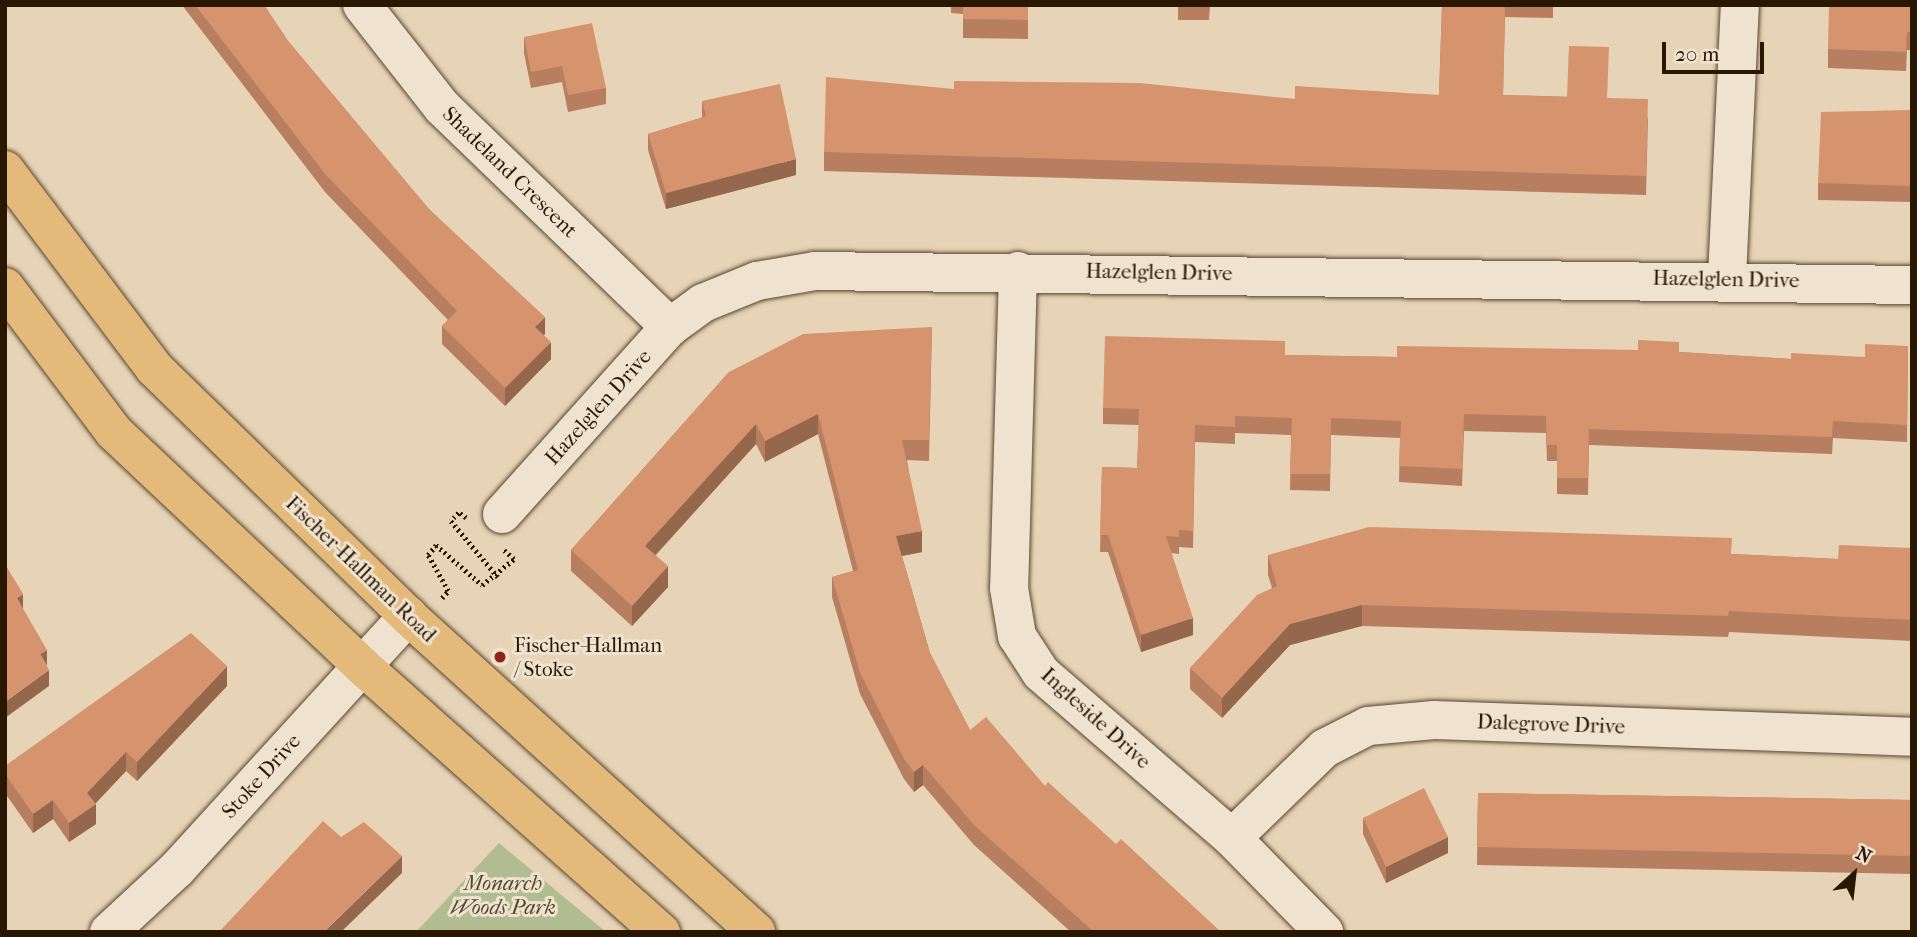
<!DOCTYPE html>
<style>
body{margin:0}
#map{position:relative;width:1917px;height:937px;overflow:hidden;background:#e7d4b6;font-family:"IM FELL French Canon",serif}
div>[style]{position:absolute}
.green>*{inset:0;background:#b1bd91}
.path>*{height:4.5px;margin-top:-2.25px;transform-origin:0;background:repeating-linear-gradient(90deg,#291702 0 2px,transparent 0 5.5px)}
.roads{filter:drop-shadow(0 0 2px #58462f) drop-shadow(0 0 2px #58462f)}
.minor>*{height:38px;margin:-19px;padding:0 19px;transform-origin:19px;border-radius:19px;background:#efe3d0}
.major>*{height:38px;margin:-19px;padding:0 19px;transform-origin:19px;border-radius:19px;background:#e4ba7b}
.wall>*{inset:0;background:#b77e5f}
.shaded-wall>*{inset:0;background:#95674d}
.building>*{inset:0;background:#d5936e}
.dots>*{width:19px;height:19px;translate:-50% -50%;box-sizing:border-box;border:4px solid #efe3d0;border-radius:50%}
span{translate:-50% -50%;white-space:nowrap;text-align:center;line-height:1.15;-webkit-text-stroke:6px #efe3d0;paint-order:stroke}
.street-label{font-size:21px;color:#291702}
.poi-label{font-size:21px;color:#291702}
.left{translate:0 -50%;text-align:left}
.park-label{font-size:21px;color:#52492d;font-style:italic}
.frame{position:absolute;inset:0;border:7px solid #291702;pointer-events:none}
.north{position:absolute;left:1819px;top:839px;width:70px;height:70px;-webkit-text-stroke:5px #efe3d0;paint-order:stroke;rotate:27deg;font-size:19px;font-weight:700;line-height:28px;text-align:center;color:#291702}
.north::after{content:'';display:block;margin:auto;width:24px;height:32px;background:#291702;clip-path:polygon(50% 0,100% 100%,50% 72%,0 100%)}
.scale{position:absolute;left:1662px;top:42px;width:102px;height:32px;box-sizing:border-box;border:4px solid #291702;border-top:0;padding-left:9px;font-size:21px;line-height:24px;white-space:nowrap;color:#291702;-webkit-text-stroke:5px #efe3d0;paint-order:stroke}
</style>
<div id="map">
<div class="green">
<i style="clip-path:polygon(499px 843px,606px 932px,416px 932px)"></i>
</div>
<div class="path">
<i style="left:466px;top:518px;width:9px;rotate:-144deg"></i>
<i style="left:459px;top:513px;width:11px;rotate:135deg"></i>
<i style="left:451px;top:521px;width:73px;rotate:50deg"></i>
<i style="left:442px;top:598px;width:9px;rotate:-49deg"></i>
<i style="left:448px;top:591px;width:41px;rotate:-119.1deg"></i>
<i style="left:428px;top:555px;width:13px;rotate:-51deg"></i>
<i style="left:436px;top:545px;width:61px;rotate:41deg"></i>
<i style="left:482px;top:585px;width:41px;rotate:-39.1deg"></i>
<i style="left:514px;top:559px;width:16px;rotate:-140deg"></i>
</div>
<div class="roads">
<div class="minor">
<i style="left:362px;top:5px;width:130px;rotate:51.9deg"></i>
<i style="left:442px;top:107px;width:317px;rotate:44deg"></i>
<i style="left:1018px;top:271px;width:317px;rotate:91.6deg"></i>
<i style="left:1009px;top:588px;width:49px;rotate:80.5deg"></i>
<i style="left:1017px;top:636px;width:44px;rotate:57deg"></i>
<i style="left:1041px;top:673px;width:252px;rotate:40.8deg"></i>
<i style="left:1232px;top:838px;width:132px;rotate:45.6deg"></i>
<i style="left:1727px;top:278px;width:273px;rotate:-87.3deg"></i>
<i style="left:502px;top:514px;width:251px;rotate:-48.1deg"></i>
<i style="left:670px;top:327px;width:41px;rotate:-36deg"></i>
<i style="left:703px;top:303px;width:58px;rotate:-22.2deg"></i>
<i style="left:757px;top:281px;width:59px;rotate:-9.8deg"></i>
<i style="left:815px;top:271px;width:1097px;rotate:0.73deg"></i>
<i style="left:1232px;top:838px;width:129px;rotate:-44.1deg"></i>
<i style="left:1325px;top:748px;width:48px;rotate:-27.1deg"></i>
<i style="left:1368px;top:726px;width:66px;rotate:-5.2deg"></i>
<i style="left:1434px;top:720px;width:478px;rotate:2deg"></i>
<i style="left:109px;top:932px;width:93px;rotate:-42.8deg"></i>
<i style="left:177px;top:869px;width:343px;rotate:-47.6deg"></i>
</div>
<div class="major">
<i style="left:5px;top:170px;width:248px;rotate:53deg"></i>
<i style="left:154px;top:368px;width:355px;rotate:44.3deg"></i>
<i style="left:408px;top:616px;width:470px;rotate:42.2deg"></i>
<i style="left:5px;top:287px;width:181px;rotate:53.1deg"></i>
<i style="left:114px;top:432px;width:340px;rotate:43.3deg"></i>
<i style="left:361px;top:665px;width:402px;rotate:41.7deg"></i>
</div>
</div>
<div class="wall">
<i style="clip-path:polygon(182px 5px,264px 5px,288px 41px,428px 208px,545px 334px,544px 335px,551px 359px,505px 406px,442px 344px,442px 326px,448px 320px,325px 192px)"></i>
<i style="clip-path:polygon(951px 5px,1028px 5px,1028px 39px,963px 38px,963px 14px,951px 13px)"></i>
<i style="clip-path:polygon(1178px 5px,1210px 5px,1209px 20px,1178px 20px)"></i>
<i style="clip-path:polygon(1442px 5px,1553px 5px,1553px 18px,1505px 17px,1503px 95px,1608px 98px,1648px 118px,1646px 195px,824px 171px,824px 152px,954px 89px,1295px 99px,1439px 95px)"></i>
<i style="clip-path:polygon(1912px 5px,1912px 50px,1907px 50px,1906px 71px,1828px 68px,1828px 49px)"></i>
<i style="clip-path:polygon(524px 37px,606px 88px,606px 104px,568px 112px,562px 82px,531px 88px,524px 53px)"></i>
<i style="clip-path:polygon(702px 101px,796px 175px,666px 209px,648px 150px,648px 134px,702px 118px)"></i>
<i style="clip-path:polygon(1912px 110px,1912px 202px,1818px 200px,1818px 183px)"></i>
<i style="clip-path:polygon(932px 327px,929px 461px,907px 460px,922px 552px,902px 556px,930px 653px,970px 730px,1045px 786px,1221px 932px,1071px 932px,974px 845px,923px 785px,914px 792px,904px 779px,860px 694px,832px 597px,832px 577px,853px 571px,818px 434px,765px 462px,756px 444px,656px 555px,668px 587px,632px 626px,571px 571px,571px 550px,729px 372px)"></i>
<i style="clip-path:polygon(1908px 346px,1907px 442px,1833px 438px,1832px 454px,1589px 445px,1588px 495px,1557px 494px,1557px 461px,1547px 461px,1546px 433px,1464px 431px,1462px 486px,1399px 482px,1400px 438px,1331px 435px,1330px 491px,1290px 490px,1291px 435px,1235px 433px,1235px 444px,1195px 442px,1193px 548px,1179px 547px,1179px 554px,1171px 553px,1193px 635px,1141px 652px,1108px 552px,1100px 552px,1102px 467px,1137px 468px,1139px 425px,1103px 424px,1103px 408px,1285px 355px,1397px 357px,1679px 352px,1791px 359px,1865px 357px)"></i>
<i style="clip-path:polygon(1912px 548px,1912px 641px,1729px 632px,1728px 637px,1362px 626px,1290px 645px,1222px 718px,1190px 689px,1190px 668px,1272px 588px,1268px 575px,1268px 555px,1732px 554px,1838px 559px)"></i>
<i style="clip-path:polygon(227px 686px,137px 781px,126px 771px,95px 804px,96px 824px,69px 842px,53px 819px,33px 833px,5px 793px,5px 766px)"></i>
<i style="clip-path:polygon(1478px 793px,1912px 800px,1912px 874px,1477px 865px)"></i>
<i style="clip-path:polygon(1363px 818px,1448px 853px,1386px 883px,1363px 834px)"></i>
</div>
<div class="shaded-wall">
<i style="clip-path:polygon(796px 159px,796px 175px,666px 209px,666px 193px)"></i>
<i style="clip-path:polygon(545px 317px,545px 334px,535px 344px,535px 327px)"></i>
<i style="clip-path:polygon(551px 342px,551px 359px,505px 406px,505px 388px)"></i>
<i style="clip-path:polygon(818px 414px,818px 434px,765px 462px,765px 441px)"></i>
<i style="clip-path:polygon(756px 424px,756px 444px,645px 566px,645px 546px)"></i>
<i style="clip-path:polygon(922px 531px,922px 552px,896px 557px,896px 536px)"></i>
<i style="clip-path:polygon(668px 566px,668px 587px,632px 626px,632px 606px)"></i>
<i style="clip-path:polygon(23px 594px,23px 611px,17px 598px)"></i>
<i style="clip-path:polygon(1362px 605px,1362px 626px,1290px 645px,1222px 718px,1222px 698px,1290px 624px)"></i>
<i style="clip-path:polygon(1193px 618px,1193px 635px,1141px 652px,1141px 635px)"></i>
<i style="clip-path:polygon(47px 650px,47px 666px,40px 654px)"></i>
<i style="clip-path:polygon(227px 666px,227px 686px,137px 781px,137px 762px)"></i>
<i style="clip-path:polygon(49px 670px,49px 686px,5px 718px,5px 702px)"></i>
<i style="clip-path:polygon(126px 752px,126px 771px,92px 807px,96px 804px,96px 824px,69px 842px,69px 823px,87px 793px)"></i>
<i style="clip-path:polygon(923px 765px,923px 785px,914px 792px,914px 772px)"></i>
<i style="clip-path:polygon(53px 800px,53px 819px,33px 833px,33px 814px)"></i>
<i style="clip-path:polygon(1448px 837px,1448px 853px,1386px 883px,1386px 867px)"></i>
<i style="clip-path:polygon(402px 856px,402px 873px,341px 932px,324px 932px)"></i>
</div>
<div class="building">
<i style="clip-path:polygon(195px 5px,264px 5px,288px 41px,428px 208px,545px 317px,535px 327px,551px 342px,505px 388px,442px 326px,457px 311px,325px 174px)"></i>
<i style="clip-path:polygon(963px 5px,1028px 5px,1028px 20px,963px 19px)"></i>
<i style="clip-path:polygon(1442px 5px,1505px 5px,1503px 95px,1567px 97px,1569px 46px,1609px 47px,1607px 98px,1648px 99px,1646px 176px,824px 152px,826px 77px,954px 89px,954px 81px,1140px 83px,1295px 99px,1295px 86px,1439px 95px)"></i>
<i style="clip-path:polygon(1829px 5px,1912px 5px,1912px 32px,1907px 32px,1906px 52px,1828px 49px)"></i>
<i style="clip-path:polygon(592px 23px,606px 88px,568px 95px,562px 66px,531px 72px,524px 37px)"></i>
<i style="clip-path:polygon(780px 84px,796px 159px,666px 193px,648px 134px,706px 116px,702px 101px)"></i>
<i style="clip-path:polygon(1912px 110px,1912px 186px,1818px 183px,1821px 112px)"></i>
<i style="clip-path:polygon(932px 327px,929px 440px,902px 440px,922px 531px,896px 536px,930px 653px,970px 730px,986px 717px,1045px 786px,1048px 782px,1116px 844px,1121px 839px,1221px 932px,1094px 932px,974px 825px,923px 765px,914px 772px,904px 759px,860px 673px,832px 577px,858px 570px,818px 414px,765px 441px,756px 424px,645px 546px,668px 566px,632px 606px,571px 550px,729px 372px,803px 334px)"></i>
<i style="clip-path:polygon(1105px 336px,1285px 341px,1285px 355px,1397px 357px,1397px 346px,1638px 350px,1638px 340px,1679px 342px,1679px 352px,1791px 359px,1791px 353px,1865px 357px,1865px 344px,1908px 346px,1907px 425px,1833px 421px,1832px 437px,1589px 429px,1588px 478px,1557px 478px,1557px 445px,1547px 445px,1546px 416px,1464px 414px,1462px 469px,1399px 466px,1401px 421px,1331px 418px,1330px 474px,1290px 474px,1292px 418px,1235px 416px,1235px 427px,1195px 425px,1193px 531px,1179px 530px,1179px 537px,1166px 536px,1193px 618px,1141px 635px,1108px 535px,1100px 535px,1102px 467px,1137px 468px,1139px 409px,1103px 408px)"></i>
<i style="clip-path:polygon(1369px 527px,1732px 538px,1731px 554px,1838px 559px,1839px 545px,1912px 548px,1912px 620px,1729px 611px,1728px 616px,1362px 605px,1290px 624px,1222px 698px,1190px 668px,1257px 595px,1277px 586px,1268px 555px)"></i>
<i style="clip-path:polygon(5px 564px,23px 594px,17px 598px,47px 650px,40px 654px,49px 670px,5px 702px)"></i>
<i style="clip-path:polygon(191px 633px,227px 666px,137px 762px,126px 752px,87px 793px,96px 804px,69px 823px,53px 800px,33px 814px,5px 774px,5px 766px)"></i>
<i style="clip-path:polygon(1424px 788px,1448px 837px,1386px 867px,1363px 818px)"></i>
<i style="clip-path:polygon(1478px 793px,1912px 800px,1912px 856px,1477px 847px)"></i>
<i style="clip-path:polygon(323px 821px,341px 837px,364px 822px,402px 856px,324px 932px,219px 932px)"></i>
</div>
<div class="dots">
<i style="left:500px;top:657px;background:#8f2418"></i>
</div>
<div class="street-label">
<span style="left:510px;top:172px;rotate:44deg">Shadeland Crescent</span>
<span style="left:1159px;top:272px;rotate:1deg">Hazelglen Drive</span>
<span style="left:1726px;top:279px;rotate:1deg">Hazelglen Drive</span>
<span style="left:598px;top:407px;rotate:-48deg">Hazelglen Drive</span>
<span style="left:361px;top:569px;rotate:44deg">Fischer-Hallman Road</span>
<span style="left:1096px;top:718px;rotate:42deg">Ingleside Drive</span>
<span style="left:1551px;top:724px;rotate:2deg">Dalegrove Drive</span>
<span style="left:261px;top:776px;rotate:-48deg">Stoke Drive</span>
</div>
<div class="poi-label">
<span class="left" style="left:514px;top:657px">Fischer-Hallman<br>/ Stoke</span>
</div>
<div class="park-label">
<span style="left:503px;top:895px">Monarch<br>Woods Park</span>
</div>
<div class="frame"></div>
<div class="north">N</div>
<div class="scale">20 m</div>
</div>
